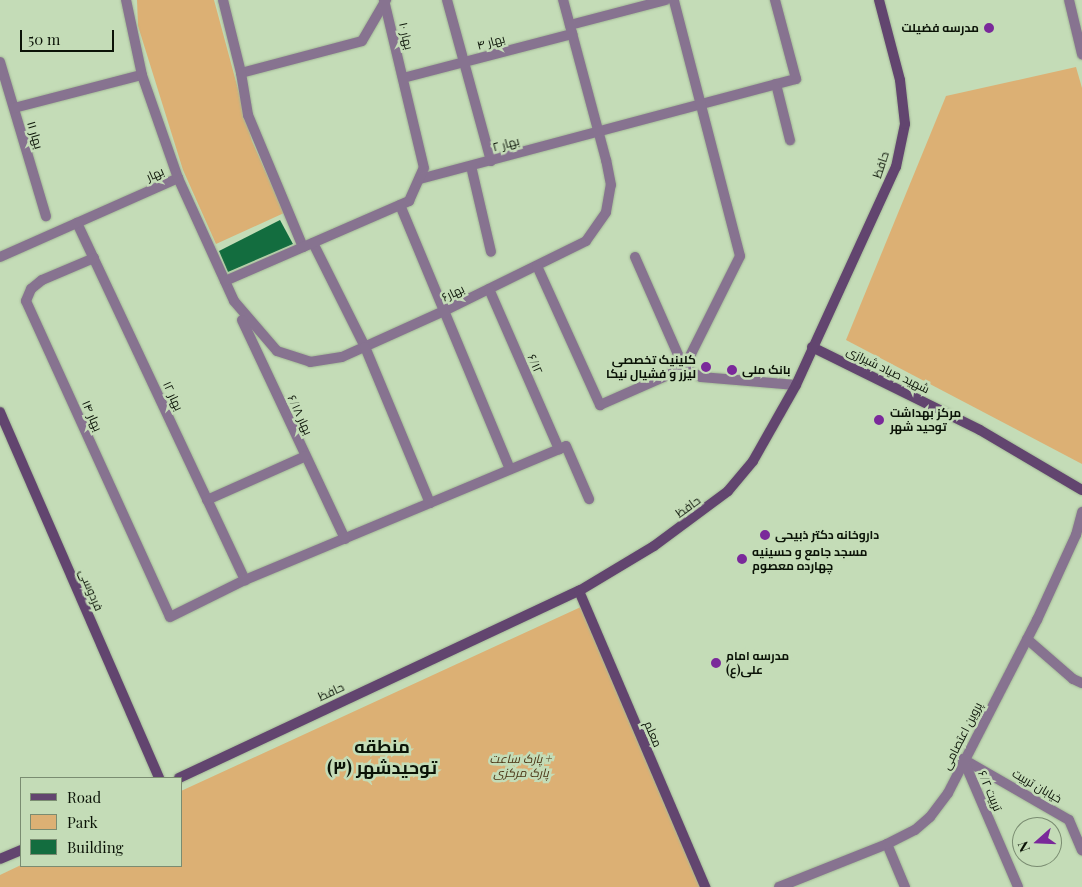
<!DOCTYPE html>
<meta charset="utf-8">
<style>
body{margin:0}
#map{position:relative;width:1082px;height:887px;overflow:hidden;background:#c4dcb7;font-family:"Playfair Display",Cairo,serif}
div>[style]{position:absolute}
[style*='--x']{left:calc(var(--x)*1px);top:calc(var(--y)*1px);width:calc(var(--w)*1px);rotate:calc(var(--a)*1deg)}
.green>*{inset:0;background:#dcb074}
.building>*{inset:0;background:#136d3f}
.roads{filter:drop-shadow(0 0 1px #a3b897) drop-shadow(0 0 1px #a3b897)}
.street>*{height:10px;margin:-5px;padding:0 5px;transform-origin:5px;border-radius:5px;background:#877390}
.secondary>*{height:10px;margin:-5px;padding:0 5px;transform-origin:5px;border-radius:5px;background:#62456f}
.dots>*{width:14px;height:14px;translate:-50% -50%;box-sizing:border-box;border:2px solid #c4dcb7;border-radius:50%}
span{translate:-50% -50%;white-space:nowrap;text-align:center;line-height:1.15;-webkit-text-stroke:5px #c4dcb7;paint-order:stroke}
.poi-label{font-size:12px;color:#0b1307;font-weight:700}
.right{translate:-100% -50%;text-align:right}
.left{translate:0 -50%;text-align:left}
.street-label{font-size:12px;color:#0b1307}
.park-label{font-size:12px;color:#493313;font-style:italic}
.district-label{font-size:18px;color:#0b1307;font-weight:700}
.legend{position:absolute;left:20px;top:777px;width:162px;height:90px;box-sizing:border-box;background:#c4dcb7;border:1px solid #7a8c71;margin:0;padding:6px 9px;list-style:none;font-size:15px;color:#0b1307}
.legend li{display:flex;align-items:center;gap:10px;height:25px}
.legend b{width:25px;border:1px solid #7a8c71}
.north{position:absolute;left:1012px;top:817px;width:50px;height:50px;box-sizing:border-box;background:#c4dcb7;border:1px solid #7a8c71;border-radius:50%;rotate:250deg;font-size:14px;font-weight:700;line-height:20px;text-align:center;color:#0b1307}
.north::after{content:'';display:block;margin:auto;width:18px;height:22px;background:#7a299a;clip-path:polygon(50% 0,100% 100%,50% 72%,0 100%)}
.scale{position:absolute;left:20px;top:30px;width:94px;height:22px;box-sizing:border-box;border:2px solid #0b1307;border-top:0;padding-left:6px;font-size:15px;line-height:18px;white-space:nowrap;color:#0b1307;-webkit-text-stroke:4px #c4dcb7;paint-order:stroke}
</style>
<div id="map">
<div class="green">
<div style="clip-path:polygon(137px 0,214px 0,252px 141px,284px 213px,216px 244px,183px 170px,138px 26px)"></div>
<div style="clip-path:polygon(1076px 67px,1082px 88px,1082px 464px,846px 340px,946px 96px)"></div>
<div style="clip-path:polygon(583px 606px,707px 887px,0 887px,0 875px,21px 865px,181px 866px,181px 791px)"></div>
</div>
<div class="building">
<div style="clip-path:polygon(280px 220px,293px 244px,228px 272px,219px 251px)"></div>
</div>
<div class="roads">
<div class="street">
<div style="--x:223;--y:0;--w:75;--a:76.1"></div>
<div style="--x:241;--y:73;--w:125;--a:-14.8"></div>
<div style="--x:362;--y:41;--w:48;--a:-59.7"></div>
<div style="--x:447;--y:0;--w:167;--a:74.7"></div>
<div style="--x:1069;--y:0;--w:56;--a:76.5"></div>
<div style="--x:570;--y:25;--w:99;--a:-14.6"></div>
<div style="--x:0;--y:62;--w:161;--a:73.4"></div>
<div style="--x:241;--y:73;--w:43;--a:80.5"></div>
<div style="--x:248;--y:115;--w:143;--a:67.4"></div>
<div style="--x:403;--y:78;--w:175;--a:-14.6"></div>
<div style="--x:776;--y:84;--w:58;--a:76"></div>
<div style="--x:14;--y:108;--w:132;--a:-14.5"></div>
<div style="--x:471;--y:166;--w:88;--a:76.9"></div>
<div style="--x:178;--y:178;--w:135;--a:65.5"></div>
<div style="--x:234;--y:301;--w:66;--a:49.3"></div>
<div style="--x:277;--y:351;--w:35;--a:18"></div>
<div style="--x:310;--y:362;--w:32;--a:-9"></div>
<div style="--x:342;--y:357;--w:114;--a:-24.3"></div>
<div style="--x:446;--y:310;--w:156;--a:-26.2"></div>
<div style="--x:586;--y:241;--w:35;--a:-55"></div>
<div style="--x:606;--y:212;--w:27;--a:-80"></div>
<div style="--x:611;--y:185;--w:25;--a:-101"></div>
<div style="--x:606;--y:160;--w:166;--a:-105"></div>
<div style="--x:420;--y:179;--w:389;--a:-14.9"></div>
<div style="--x:796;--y:79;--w:82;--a:-104.9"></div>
<div style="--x:400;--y:205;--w:286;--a:67.4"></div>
<div style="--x:77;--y:223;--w:395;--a:64.8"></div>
<div style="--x:313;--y:243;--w:116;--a:63.4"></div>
<div style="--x:365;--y:347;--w:169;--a:67.4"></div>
<div style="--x:430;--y:503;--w:147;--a:-22.7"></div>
<div style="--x:566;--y:446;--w:58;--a:66.5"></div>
<div style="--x:0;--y:257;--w:195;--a:-23.9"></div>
<div style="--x:178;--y:178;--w:109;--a:-109.3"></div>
<div style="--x:142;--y:75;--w:77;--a:-102"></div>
<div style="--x:635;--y:257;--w:121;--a:66.2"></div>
<div style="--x:684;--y:368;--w:125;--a:-63.4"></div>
<div style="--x:740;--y:256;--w:264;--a:-104.5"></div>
<div style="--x:94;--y:258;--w:56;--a:157.1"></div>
<div style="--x:42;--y:280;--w:14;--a:141"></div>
<div style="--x:31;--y:289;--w:13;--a:113"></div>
<div style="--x:26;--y:301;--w:347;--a:65.5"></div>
<div style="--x:170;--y:617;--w:84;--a:-26.3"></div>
<div style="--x:245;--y:580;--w:200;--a:-22.6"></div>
<div style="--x:537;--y:266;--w:153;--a:65.6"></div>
<div style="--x:600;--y:405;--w:92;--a:-23.8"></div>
<div style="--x:684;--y:368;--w:19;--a:28"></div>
<div style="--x:701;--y:377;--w:95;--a:4.8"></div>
<div style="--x:225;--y:281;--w:201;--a:-23.5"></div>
<div style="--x:409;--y:201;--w:36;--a:-66"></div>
<div style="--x:424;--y:168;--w:173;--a:-103.4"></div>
<div style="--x:489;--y:289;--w:175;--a:66.4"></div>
<div style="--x:242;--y:320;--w:242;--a:64.8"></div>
<div style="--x:207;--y:500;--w:108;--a:-24"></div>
<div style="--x:1027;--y:639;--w:61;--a:41"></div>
<div style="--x:1073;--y:679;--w:10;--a:24"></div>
<div style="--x:963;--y:759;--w:122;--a:29.9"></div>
<div style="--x:1069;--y:820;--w:33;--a:67"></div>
<div style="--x:963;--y:759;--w:139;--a:66.7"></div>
<div style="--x:887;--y:844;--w:47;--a:67.3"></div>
<div style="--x:779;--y:887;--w:116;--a:-21.7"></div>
<div style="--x:887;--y:844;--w:31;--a:-27"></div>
<div style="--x:915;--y:830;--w:20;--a:-41"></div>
<div style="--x:930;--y:817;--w:30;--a:-53"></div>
<div style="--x:948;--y:793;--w:195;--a:-62.8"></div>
<div style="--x:1037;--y:620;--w:94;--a:-65.4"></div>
<div style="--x:1076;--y:535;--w:24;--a:-75"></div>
</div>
<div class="secondary">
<div style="--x:812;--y:347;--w:187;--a:26.3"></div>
<div style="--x:980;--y:430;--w:118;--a:30.5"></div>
<div style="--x:0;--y:412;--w:399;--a:66.5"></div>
<div style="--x:579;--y:591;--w:322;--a:66.9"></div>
<div style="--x:179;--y:778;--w:442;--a:-25.1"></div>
<div style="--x:579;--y:591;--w:87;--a:-31"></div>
<div style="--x:654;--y:546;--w:92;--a:-36.6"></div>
<div style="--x:728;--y:491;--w:39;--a:-50"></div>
<div style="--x:753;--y:461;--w:87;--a:-60.5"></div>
<div style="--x:796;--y:385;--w:240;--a:-65.4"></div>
<div style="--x:896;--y:167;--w:44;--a:-78.2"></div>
<div style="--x:905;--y:124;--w:44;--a:-96.5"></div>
<div style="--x:900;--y:80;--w:83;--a:-104.7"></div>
<div style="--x:0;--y:859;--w:23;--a:-23"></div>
</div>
</div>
<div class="dots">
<div style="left:989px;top:28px;background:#7a299a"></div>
<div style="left:706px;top:367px;background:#7a299a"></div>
<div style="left:732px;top:370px;background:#7a299a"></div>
<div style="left:879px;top:420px;background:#7a299a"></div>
<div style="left:765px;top:535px;background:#7a299a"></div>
<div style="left:742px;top:559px;background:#7a299a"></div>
<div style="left:716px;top:663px;background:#7a299a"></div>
</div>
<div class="poi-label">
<span class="right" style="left:979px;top:28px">مدرسه فضیلت</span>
<span class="right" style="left:696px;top:367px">کلینیک تخصصی<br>لیزر و فشیال نیکا</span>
<span class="left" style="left:742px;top:370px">بانک ملی</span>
<span class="left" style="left:890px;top:420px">مرکز بهداشت<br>توحید شهر</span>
<span class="left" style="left:775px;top:535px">داروخانه دکتر ذبیحی</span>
<span class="left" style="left:752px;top:559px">مسجد جامع و حسینیه<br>چهارده معصوم</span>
<span class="left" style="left:726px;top:663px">مدرسه امام<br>علی(ع)</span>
</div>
<div class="street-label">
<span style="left:406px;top:36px;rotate:77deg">بهار ۱۰</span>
<span style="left:491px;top:42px;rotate:-15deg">بهار ۴</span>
<span style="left:35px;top:135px;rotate:73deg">بهار ۱۱</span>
<span style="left:506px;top:144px;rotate:-15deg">بهار ۲</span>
<span style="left:881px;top:165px;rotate:-72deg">حافظ</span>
<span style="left:155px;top:174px;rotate:-24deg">بهار</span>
<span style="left:453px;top:293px;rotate:-26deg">بهار۶</span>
<span style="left:535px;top:364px;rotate:66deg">۶/۱۲</span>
<span style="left:888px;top:370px;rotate:26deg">شهید صیاد شیرازی</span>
<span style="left:173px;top:396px;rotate:65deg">بهار ۱۲</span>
<span style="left:300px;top:415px;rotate:65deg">بهار ۶/۱۸</span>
<span style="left:92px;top:416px;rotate:66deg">بهار ۱۴</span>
<span style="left:688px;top:507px;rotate:-36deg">حافظ</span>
<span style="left:91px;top:590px;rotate:67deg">فردوسی</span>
<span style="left:331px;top:692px;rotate:-25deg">حافظ</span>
<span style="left:653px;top:734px;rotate:67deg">معلم</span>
<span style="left:962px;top:736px;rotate:-63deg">پروین اعتصامی</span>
<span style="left:1037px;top:786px;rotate:30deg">خیابان تربیت</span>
<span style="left:990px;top:791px;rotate:67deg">تربیت ۶/۲</span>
</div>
<div class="park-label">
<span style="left:521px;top:766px">پارک ساعت +<br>پارک مرکزی</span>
</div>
<div class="district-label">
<span style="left:382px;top:757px">منطقه<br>توحیدشهر (۳)</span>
</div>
<ul class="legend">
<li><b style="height:6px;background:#62456f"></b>Road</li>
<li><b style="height:14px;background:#dcb074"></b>Park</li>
<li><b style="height:14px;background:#136d3f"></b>Building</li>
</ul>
<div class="north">N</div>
<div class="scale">50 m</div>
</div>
